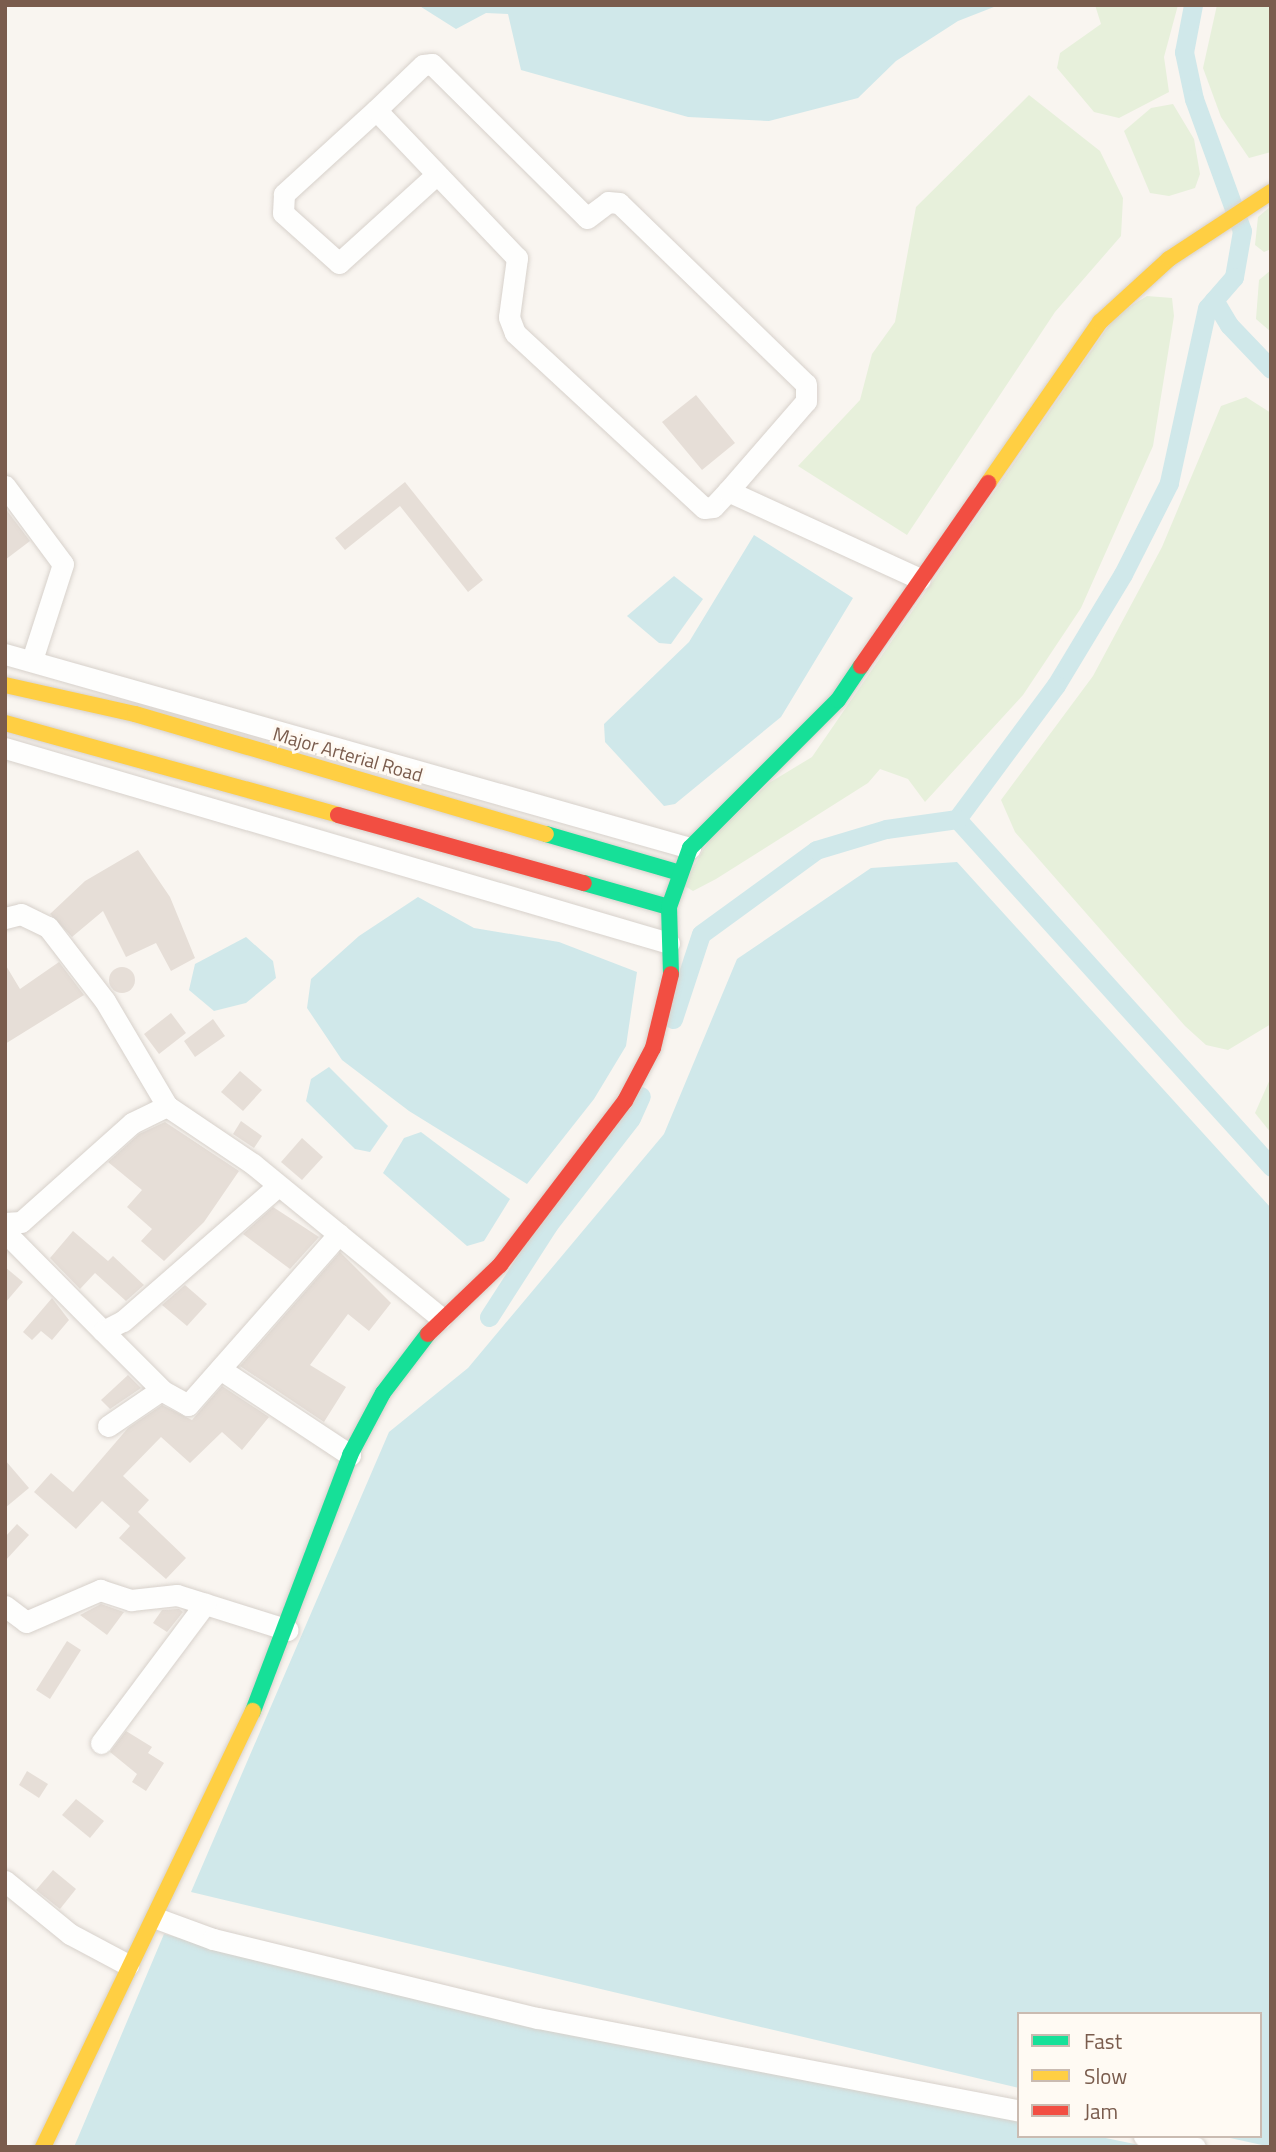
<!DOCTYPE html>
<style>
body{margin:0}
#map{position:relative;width:1276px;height:2152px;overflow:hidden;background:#f9f5f0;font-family:"Titillium Web",sans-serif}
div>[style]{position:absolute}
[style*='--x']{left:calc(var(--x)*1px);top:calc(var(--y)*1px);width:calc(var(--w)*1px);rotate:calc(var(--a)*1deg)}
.green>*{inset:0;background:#e7f0db}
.water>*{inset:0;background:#d0e8ea}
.canal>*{height:19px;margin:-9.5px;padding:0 9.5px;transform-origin:9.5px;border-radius:9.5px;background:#d0e8ea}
.building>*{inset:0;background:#e6ded7}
.round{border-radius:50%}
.roads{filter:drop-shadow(0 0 2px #d7d1cb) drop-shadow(0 0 2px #d7d1cb)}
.street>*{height:21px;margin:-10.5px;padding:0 10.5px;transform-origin:10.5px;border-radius:10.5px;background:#fefefd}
.fast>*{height:16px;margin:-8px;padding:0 8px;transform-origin:8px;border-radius:8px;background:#16e098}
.slow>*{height:16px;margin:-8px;padding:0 8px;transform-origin:8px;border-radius:8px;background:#ffcf43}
.jam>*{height:16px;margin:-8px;padding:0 8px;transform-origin:8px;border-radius:8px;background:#f24e42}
span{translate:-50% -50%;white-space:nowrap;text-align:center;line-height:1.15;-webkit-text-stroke:6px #fffaf3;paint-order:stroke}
.street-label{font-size:19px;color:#7a5c4d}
.frame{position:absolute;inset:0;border:7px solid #7a5c4d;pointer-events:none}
.legend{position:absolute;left:1017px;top:2012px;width:245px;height:126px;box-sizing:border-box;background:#fffaf3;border:2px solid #cabbb1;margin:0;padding:9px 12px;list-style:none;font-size:21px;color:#7a5c4d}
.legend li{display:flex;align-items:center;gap:14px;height:35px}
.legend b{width:35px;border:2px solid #cabbb1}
</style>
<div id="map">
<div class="green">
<div style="clip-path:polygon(1095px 5px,1178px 5px,1164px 57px,1169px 92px,1119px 118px,1094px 112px,1057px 68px,1060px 53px,1101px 24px)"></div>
<div style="clip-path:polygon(1217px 5px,1271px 5px,1271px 152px,1249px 158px,1221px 117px,1203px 68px)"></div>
<div style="clip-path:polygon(1029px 95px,1100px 151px,1123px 198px,1121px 236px,1055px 312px,907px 535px,798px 466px,860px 400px,872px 354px,895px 322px,916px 207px)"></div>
<div style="clip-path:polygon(1173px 104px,1194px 139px,1200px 174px,1195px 188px,1169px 196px,1150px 193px,1124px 131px,1151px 108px)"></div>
<div style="clip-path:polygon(1271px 206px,1271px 249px,1264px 252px,1255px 245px,1258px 217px)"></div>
<div style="clip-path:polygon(1271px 270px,1271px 332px,1256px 319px,1259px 280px)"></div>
<div style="clip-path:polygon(1147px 296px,1172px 298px,1174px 316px,1153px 446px,1081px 608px,1023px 695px,925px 802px,908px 779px,880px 769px,868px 783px,716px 879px,693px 891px,683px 885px,709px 840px,769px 783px,812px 757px,1116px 315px)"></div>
<div style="clip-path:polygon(1246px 397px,1271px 413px,1271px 1024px,1228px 1050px,1206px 1045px,1185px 1026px,1015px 832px,1001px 800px,1093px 676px,1162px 547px,1221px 406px)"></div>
<div style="clip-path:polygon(1271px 1077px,1271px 1133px,1255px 1113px)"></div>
</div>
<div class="water">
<div style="clip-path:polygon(418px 5px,999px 5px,958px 21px,896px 61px,858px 98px,769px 121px,688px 117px,521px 70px,508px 14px,486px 13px,456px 29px)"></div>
<div style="clip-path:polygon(754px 535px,853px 598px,781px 717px,675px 804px,664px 806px,605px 742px,604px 724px,689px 642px)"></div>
<div style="clip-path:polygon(674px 576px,703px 599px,671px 644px,659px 643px,627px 616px)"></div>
<div style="clip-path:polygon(957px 862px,1271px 1208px,1271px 2147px,1221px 2136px,1260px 2136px,1260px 2014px,1019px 2014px,1019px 2088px,191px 1892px,389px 1432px,468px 1368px,664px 1134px,737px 959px,871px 868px)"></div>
<div style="clip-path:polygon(418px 897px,474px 928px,559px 942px,637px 972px,626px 1046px,594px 1099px,527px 1184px,409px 1111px,342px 1060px,307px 1008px,311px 979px,359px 936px)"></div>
<div style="clip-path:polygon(246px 937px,273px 961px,276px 978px,246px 1003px,214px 1011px,189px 990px,195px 964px)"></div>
<div style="clip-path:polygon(329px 1067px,388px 1126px,370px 1152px,355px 1149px,306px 1101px,311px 1079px)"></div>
<div style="clip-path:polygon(421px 1132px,510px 1199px,484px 1241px,467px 1246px,383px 1173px,404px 1138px)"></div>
<div style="clip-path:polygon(164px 1934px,437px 2001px,1019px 2121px,1019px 2136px,1096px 2136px,1149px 2147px,74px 2147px)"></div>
</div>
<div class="canal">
<div style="--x:1193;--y:5;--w:48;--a:100.8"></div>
<div style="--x:1184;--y:52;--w:48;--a:78"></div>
<div style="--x:1194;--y:99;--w:140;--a:70"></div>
<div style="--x:1242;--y:231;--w:47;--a:99.9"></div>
<div style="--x:1234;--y:277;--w:41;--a:131.1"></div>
<div style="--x:1207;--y:308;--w:179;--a:102.3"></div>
<div style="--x:1169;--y:483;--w:102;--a:116.8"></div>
<div style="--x:1123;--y:574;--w:130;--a:121.1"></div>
<div style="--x:1056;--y:685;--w:167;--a:126.5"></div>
<div style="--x:957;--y:819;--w:469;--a:47.9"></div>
<div style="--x:1214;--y:300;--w:29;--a:59"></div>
<div style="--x:1229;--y:325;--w:61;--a:46.3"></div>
<div style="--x:673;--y:1019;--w:89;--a:-71.8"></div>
<div style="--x:701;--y:934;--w:142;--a:-36.1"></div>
<div style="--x:816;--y:850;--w:73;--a:-16.7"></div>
<div style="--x:886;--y:829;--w:72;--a:-8"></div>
<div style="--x:489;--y:1317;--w:109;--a:-57.3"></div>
<div style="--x:548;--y:1225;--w:135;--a:-52.2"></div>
<div style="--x:631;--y:1118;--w:24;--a:-66"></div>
</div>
<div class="building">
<div style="clip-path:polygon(696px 395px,735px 443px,702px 470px,662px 422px)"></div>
<div style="clip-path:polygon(405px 482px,483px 580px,468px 592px,400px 506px,345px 550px,335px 538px)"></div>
<div style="clip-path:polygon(5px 508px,30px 541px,5px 560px)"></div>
<div style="clip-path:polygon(138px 850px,170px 897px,195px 958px,171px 971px,156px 943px,126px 957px,103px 911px,72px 937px,50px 914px,85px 881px)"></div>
<div style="clip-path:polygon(59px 962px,84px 995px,5px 1044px,5px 964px,20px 989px)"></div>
<div class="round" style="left:109px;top:967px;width:26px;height:26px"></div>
<div style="clip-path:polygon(171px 1013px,186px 1033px,159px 1054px,144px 1034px)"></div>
<div style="clip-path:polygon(213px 1019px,225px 1036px,195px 1057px,184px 1041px)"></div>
<div style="clip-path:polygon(240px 1071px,262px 1090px,243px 1111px,221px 1092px)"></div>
<div style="clip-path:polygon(241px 1121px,262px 1136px,254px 1148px,233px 1134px)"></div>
<div style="clip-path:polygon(165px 1122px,239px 1171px,204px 1222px,164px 1261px,141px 1241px,152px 1229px,127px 1207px,142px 1190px,108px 1162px,139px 1134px)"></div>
<div style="clip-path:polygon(302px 1138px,323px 1157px,302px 1180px,281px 1162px)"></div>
<div style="clip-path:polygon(273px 1207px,319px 1237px,290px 1269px,243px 1234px)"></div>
<div style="clip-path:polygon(73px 1231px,108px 1261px,113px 1256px,144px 1285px,126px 1301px,95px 1273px,80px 1289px,50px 1258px)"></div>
<div style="clip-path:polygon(340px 1252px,391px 1303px,369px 1331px,348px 1314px,310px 1365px,346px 1387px,324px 1422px,240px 1366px)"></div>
<div style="clip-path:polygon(5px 1267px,23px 1282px,5px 1303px)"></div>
<div style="clip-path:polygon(185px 1285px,207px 1304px,187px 1326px,162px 1305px)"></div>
<div style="clip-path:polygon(52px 1298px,69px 1320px,52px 1340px,41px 1331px,32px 1340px,23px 1332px)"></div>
<div style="clip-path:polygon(128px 1375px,141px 1388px,110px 1409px,101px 1400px)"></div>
<div style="clip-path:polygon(222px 1386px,269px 1417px,242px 1450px,222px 1432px,190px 1463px,161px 1437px,123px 1476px,149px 1500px,138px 1512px,186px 1558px,166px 1579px,119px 1538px,130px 1526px,102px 1501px,76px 1529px,34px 1492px,51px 1473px,73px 1492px,128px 1428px,162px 1405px,192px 1420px)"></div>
<div style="clip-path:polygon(5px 1460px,29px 1488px,5px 1508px)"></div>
<div style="clip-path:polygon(17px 1524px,29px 1535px,5px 1561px,5px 1537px)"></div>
<div style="clip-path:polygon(101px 1604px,124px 1612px,107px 1635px,80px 1615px)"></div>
<div style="clip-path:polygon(179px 1609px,183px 1612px,167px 1632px,153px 1623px,162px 1610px)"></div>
<div style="clip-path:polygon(67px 1641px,81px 1650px,50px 1699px,36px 1690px)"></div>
<div style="clip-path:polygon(126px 1731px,152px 1747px,148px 1753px,164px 1763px,146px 1791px,132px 1782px,137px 1774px,110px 1752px)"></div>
<div style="clip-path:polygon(27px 1771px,48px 1784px,39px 1798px,19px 1785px)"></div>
<div style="clip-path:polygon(76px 1799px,104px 1821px,90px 1838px,62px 1815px)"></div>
<div style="clip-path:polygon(53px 1870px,76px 1889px,60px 1909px,36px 1890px)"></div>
</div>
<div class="roads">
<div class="street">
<div style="--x:376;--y:110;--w:125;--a:137.6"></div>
<div style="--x:284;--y:194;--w:19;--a:93"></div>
<div style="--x:283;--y:213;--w:75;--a:41.8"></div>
<div style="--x:339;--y:263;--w:132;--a:-42.2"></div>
<div style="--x:5;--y:486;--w:97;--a:53.4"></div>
<div style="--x:63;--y:564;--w:101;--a:107.9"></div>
<div style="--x:728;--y:491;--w:22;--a:133"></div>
<div style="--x:713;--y:507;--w:9;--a:174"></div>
<div style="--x:704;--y:508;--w:258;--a:-137.2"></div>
<div style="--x:515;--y:333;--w:17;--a:-111"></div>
<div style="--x:509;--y:317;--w:60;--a:-82.3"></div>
<div style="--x:517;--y:258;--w:204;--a:-133.6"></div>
<div style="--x:376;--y:110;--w:65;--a:-43.8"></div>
<div style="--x:423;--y:65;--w:9;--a:-6"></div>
<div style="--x:432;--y:64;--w:218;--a:44.8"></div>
<div style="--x:587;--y:218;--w:26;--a:-37"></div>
<div style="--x:608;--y:202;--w:11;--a:5"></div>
<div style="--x:619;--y:203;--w:260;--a:44.1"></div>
<div style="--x:806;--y:384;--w:17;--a:90"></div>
<div style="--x:806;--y:401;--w:119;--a:130.9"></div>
<div style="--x:728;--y:491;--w:211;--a:24.6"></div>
<div style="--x:5;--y:654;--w:712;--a:15.81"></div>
<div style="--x:5;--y:748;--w:692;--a:16.37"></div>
<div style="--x:5;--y:918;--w:16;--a:-14"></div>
<div style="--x:21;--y:914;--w:30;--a:26"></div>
<div style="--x:48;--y:927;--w:93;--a:52.4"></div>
<div style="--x:105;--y:1001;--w:122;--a:59.4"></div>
<div style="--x:5;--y:1223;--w:16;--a:-4"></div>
<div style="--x:21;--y:1222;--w:149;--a:-41.7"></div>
<div style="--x:132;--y:1123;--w:39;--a:-26"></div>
<div style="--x:167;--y:1106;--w:104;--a:34"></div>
<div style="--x:253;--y:1164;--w:243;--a:39.3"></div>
<div style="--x:5;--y:1232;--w:139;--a:45.3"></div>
<div style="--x:103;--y:1331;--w:22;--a:-27"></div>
<div style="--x:123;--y:1321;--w:206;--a:-41.1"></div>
<div style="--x:103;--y:1331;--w:83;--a:45"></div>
<div style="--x:220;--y:1369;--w:156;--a:33.5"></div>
<div style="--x:108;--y:1426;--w:64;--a:-34.2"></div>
<div style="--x:161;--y:1390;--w:31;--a:29"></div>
<div style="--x:188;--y:1405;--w:228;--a:-48.6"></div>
<div style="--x:5;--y:1606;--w:26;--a:37"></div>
<div style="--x:26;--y:1622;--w:81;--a:-23.4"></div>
<div style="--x:100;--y:1590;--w:33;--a:18"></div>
<div style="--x:131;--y:1600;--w:46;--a:-6.2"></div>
<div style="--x:177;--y:1595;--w:116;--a:17.5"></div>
<div style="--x:101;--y:1743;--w:174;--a:-53.2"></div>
<div style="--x:5;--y:1881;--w:84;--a:39.2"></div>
<div style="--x:70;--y:1934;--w:66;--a:28.1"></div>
<div style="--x:156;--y:1918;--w:61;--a:20.2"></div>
<div style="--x:213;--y:1939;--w:334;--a:13.7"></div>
<div style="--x:538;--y:2018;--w:490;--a:10.9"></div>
<div style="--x:1144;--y:2136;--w:52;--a:12.2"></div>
</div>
<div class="fast">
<div style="--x:546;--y:834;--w:136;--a:16.2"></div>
<div style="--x:584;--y:883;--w:88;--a:15.8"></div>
<div style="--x:671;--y:974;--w:67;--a:-91.7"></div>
<div style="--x:669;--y:907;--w:63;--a:-70.4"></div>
<div style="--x:690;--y:848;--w:209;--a:-45"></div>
<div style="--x:838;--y:700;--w:41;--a:-55.9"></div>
<div style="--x:253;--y:1711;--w:274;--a:-69.2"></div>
<div style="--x:350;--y:1455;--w:70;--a:-62"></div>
<div style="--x:383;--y:1393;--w:74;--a:-52.7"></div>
</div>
<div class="slow">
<div style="--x:988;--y:483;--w:196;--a:-55.2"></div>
<div style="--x:1100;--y:322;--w:93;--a:-42.4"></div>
<div style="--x:1169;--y:259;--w:122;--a:-33.3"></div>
<div style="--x:5;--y:685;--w:133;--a:12.6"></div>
<div style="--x:135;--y:714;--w:428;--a:16.3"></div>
<div style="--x:5;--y:723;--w:345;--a:15.4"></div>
<div style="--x:43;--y:2147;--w:484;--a:-64.3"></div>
</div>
<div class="jam">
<div style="--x:861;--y:666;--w:223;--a:-55.2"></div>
<div style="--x:338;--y:815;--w:255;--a:15.5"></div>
<div style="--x:428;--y:1334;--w:100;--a:-43.8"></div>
<div style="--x:500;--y:1265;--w:206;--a:-52.7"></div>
<div style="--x:625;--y:1101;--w:60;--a:-62.2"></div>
<div style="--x:653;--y:1048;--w:76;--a:-76.3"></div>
</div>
</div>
<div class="street-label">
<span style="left:348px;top:754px;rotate:16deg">Major Arterial Road</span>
</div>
<div class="frame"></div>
<ul class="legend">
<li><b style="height:9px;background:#16e098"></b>Fast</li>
<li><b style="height:9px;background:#ffcf43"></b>Slow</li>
<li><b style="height:9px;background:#f24e42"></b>Jam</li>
</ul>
</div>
